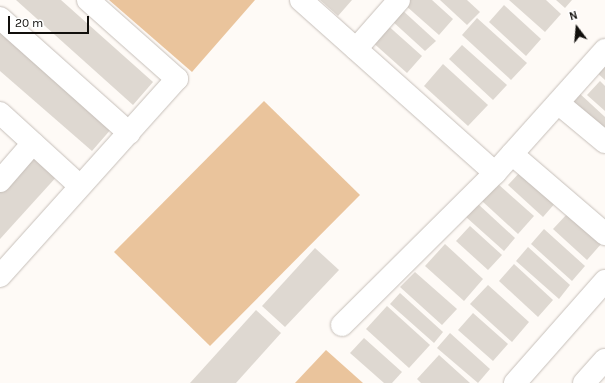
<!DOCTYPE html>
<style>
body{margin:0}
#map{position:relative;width:605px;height:383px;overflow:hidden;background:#fefaf6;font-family:Karla,sans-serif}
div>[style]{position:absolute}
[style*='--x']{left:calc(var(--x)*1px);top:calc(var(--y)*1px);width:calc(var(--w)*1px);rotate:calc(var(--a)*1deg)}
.green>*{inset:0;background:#eac49c}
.building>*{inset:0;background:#ded8d1}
.roads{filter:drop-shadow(0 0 1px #c6bfb9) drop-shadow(0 0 1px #c6bfb9)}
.minor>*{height:22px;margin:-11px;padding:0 11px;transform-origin:11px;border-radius:11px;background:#fff}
span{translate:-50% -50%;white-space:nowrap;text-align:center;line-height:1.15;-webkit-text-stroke:3px #fff;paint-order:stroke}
.north{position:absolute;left:557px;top:8px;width:40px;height:40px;-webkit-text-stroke:3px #fff;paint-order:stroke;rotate:344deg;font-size:11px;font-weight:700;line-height:16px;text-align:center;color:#110f0c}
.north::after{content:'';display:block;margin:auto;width:14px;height:18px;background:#110f0c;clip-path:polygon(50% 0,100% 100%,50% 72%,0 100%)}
.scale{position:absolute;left:8px;top:16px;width:81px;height:18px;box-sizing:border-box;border:2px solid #110f0c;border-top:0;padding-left:5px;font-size:12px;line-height:14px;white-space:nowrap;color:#110f0c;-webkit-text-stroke:3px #fff;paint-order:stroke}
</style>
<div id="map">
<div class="green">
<div style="clip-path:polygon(109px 0,255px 0,192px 72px)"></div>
<div style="clip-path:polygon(264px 101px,360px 195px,210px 346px,114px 252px)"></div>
<div style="clip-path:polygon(326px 350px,363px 383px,295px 383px)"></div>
</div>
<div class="building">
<div style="clip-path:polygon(16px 0,61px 0,153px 82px,133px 105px)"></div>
<div style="clip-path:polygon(320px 0,352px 0,338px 16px)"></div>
<div style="clip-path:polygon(410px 0,432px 0,453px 19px,439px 35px,405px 5px)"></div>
<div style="clip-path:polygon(440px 0,467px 0,480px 12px,467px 25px)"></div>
<div style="clip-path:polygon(509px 0,546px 0,561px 14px,545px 32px)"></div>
<div style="clip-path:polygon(556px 0,572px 0,565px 8px)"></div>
<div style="clip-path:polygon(504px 5px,541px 39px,526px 56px,489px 22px)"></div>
<div style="clip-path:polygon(401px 9px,436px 41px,425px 51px,391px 20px)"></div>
<div style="clip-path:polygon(477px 18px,527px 63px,511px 80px,462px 35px)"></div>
<div style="clip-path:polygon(385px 23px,422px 56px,407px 73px,370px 40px)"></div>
<div style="clip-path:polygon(0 31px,112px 128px,92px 151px,0 71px)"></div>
<div style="clip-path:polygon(462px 45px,507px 85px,493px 100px,449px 59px)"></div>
<div style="clip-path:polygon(605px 59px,605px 80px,595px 71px)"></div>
<div style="clip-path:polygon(443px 64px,488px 105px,468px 126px,424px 86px)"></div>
<div style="clip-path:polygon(600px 81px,605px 86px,605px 111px,587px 95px)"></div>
<div style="clip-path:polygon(578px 92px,605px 117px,605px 137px,568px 103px)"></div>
<div style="clip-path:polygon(34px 151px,59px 174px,0 239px,0 188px)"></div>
<div style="clip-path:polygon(522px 170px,557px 201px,543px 217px,508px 185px)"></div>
<div style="clip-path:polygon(498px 184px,534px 216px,518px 234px,482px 201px)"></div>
<div style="clip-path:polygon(478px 204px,515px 238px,504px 251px,466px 217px)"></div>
<div style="clip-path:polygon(568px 213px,602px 243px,587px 260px,553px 229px)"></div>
<div style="clip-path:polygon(470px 226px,502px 255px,488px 270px,456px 241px)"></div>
<div style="clip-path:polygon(544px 229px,585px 266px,572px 281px,531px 244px)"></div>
<div style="clip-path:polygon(445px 244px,483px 279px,464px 301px,425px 266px)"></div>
<div style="clip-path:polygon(528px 247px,570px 285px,559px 299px,516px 261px)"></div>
<div style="clip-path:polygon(315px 248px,339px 270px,285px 327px,262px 306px)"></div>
<div style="clip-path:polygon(514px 264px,553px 300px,538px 317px,499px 281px)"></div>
<div style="clip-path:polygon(415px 272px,457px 309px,442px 325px,400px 287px)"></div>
<div style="clip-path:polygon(488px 285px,529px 322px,512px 342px,470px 304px)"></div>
<div style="clip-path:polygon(400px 293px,443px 332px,434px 343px,390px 304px)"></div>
<div style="clip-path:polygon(387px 306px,430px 345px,409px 368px,366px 329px)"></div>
<div style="clip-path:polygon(256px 310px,281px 333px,236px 383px,190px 383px)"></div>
<div style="clip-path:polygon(473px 313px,508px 344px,493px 361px,458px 330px)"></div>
<div style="clip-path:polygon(450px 333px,490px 369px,478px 383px,437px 348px)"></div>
<div style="clip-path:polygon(364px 338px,402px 372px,392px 383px,384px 383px,350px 353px)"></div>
<div style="clip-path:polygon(439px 355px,470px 383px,421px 383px,417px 379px)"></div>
</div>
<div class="roads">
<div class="minor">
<div style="--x:301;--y:0;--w:260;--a:41.7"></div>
<div style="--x:0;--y:18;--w:173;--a:41.7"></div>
<div style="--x:356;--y:49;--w:65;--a:-48.7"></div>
<div style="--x:558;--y:103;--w:61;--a:39.7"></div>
<div style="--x:0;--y:113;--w:108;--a:42.4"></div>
<div style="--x:512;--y:154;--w:123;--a:40.7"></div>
<div style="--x:0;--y:181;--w:50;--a:-49"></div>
<div style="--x:0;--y:276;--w:265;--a:-48.1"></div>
<div style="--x:177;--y:79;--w:119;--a:-138.4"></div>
<div style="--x:342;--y:325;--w:216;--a:-44.8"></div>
<div style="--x:495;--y:173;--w:165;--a:-48.2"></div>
<div style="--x:515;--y:383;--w:136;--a:-48.6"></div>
<div style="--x:584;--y:383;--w:31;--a:-48"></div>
</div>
</div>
<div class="north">N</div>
<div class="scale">20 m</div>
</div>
